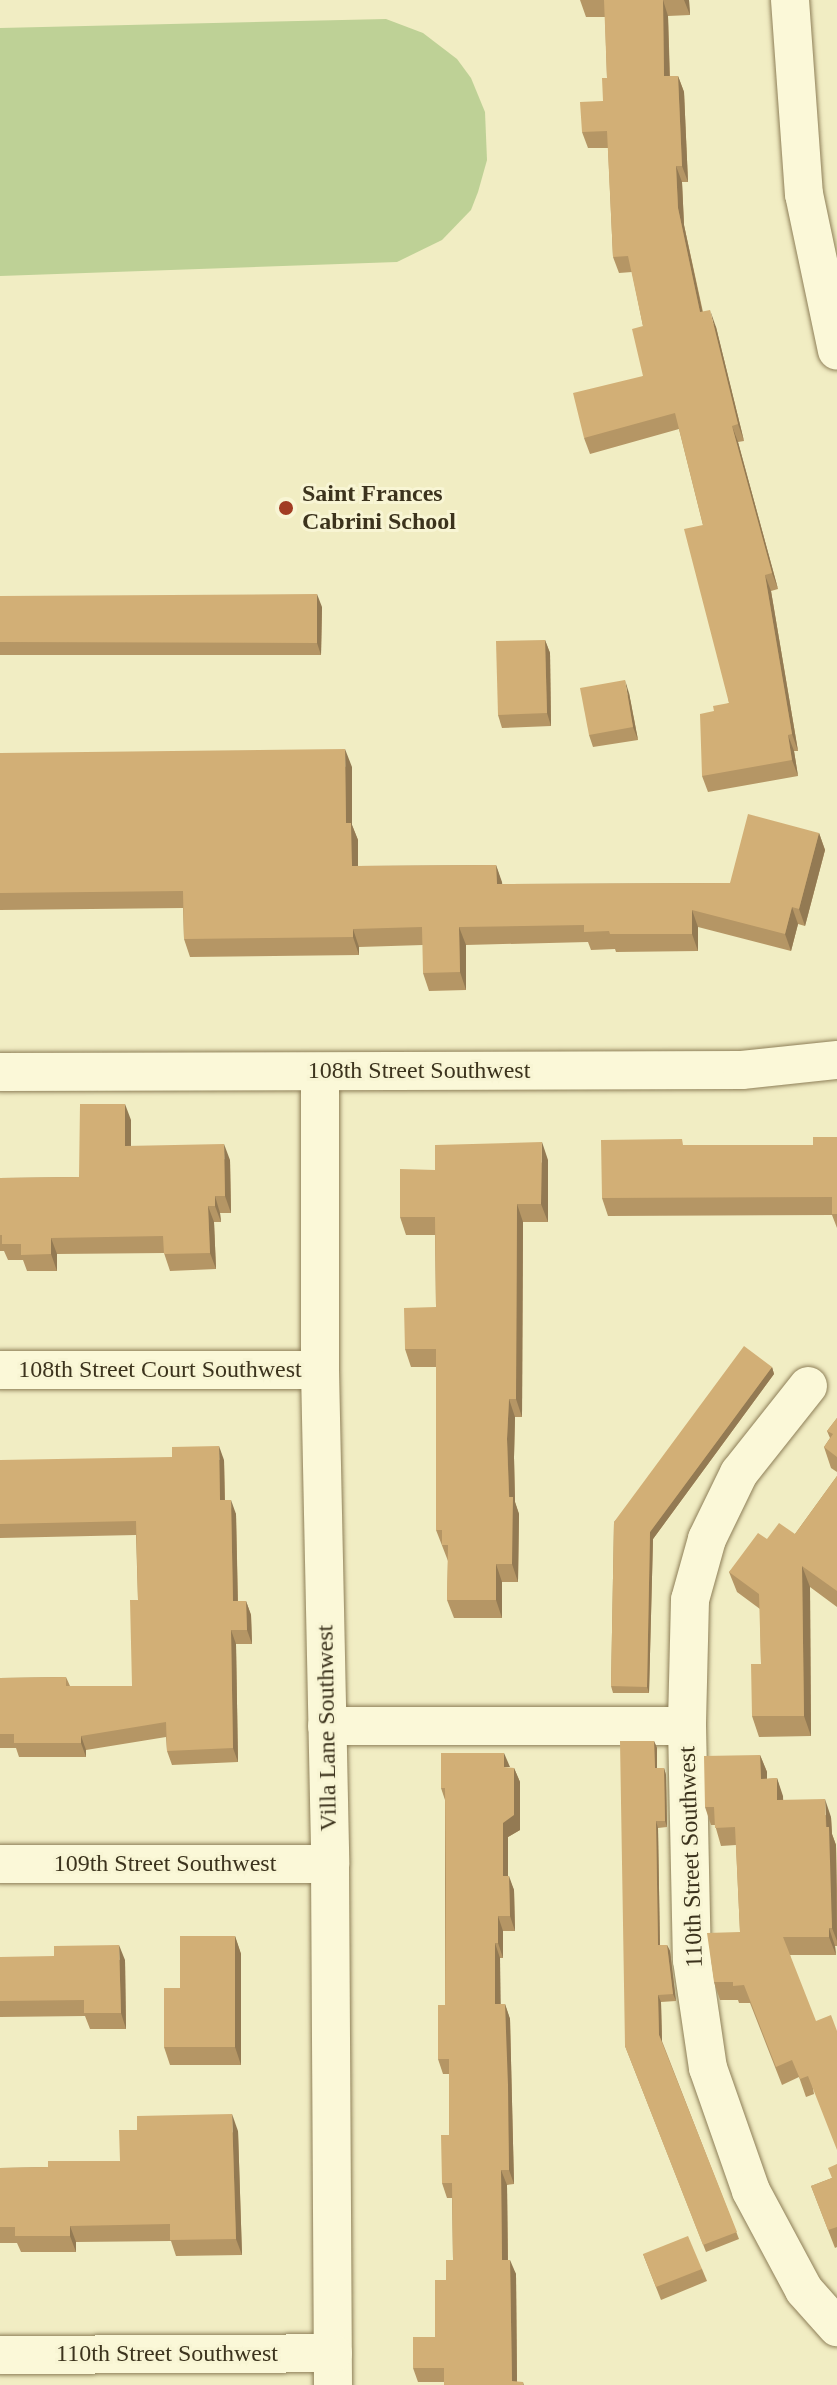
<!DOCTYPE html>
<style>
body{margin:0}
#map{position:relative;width:837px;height:2385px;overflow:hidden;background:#f1edc3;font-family:Georgia,serif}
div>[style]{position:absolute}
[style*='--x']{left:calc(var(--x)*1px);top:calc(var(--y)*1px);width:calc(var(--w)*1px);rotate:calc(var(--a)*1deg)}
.green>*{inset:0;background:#bed196}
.roads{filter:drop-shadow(0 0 2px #8e7f58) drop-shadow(0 0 2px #8e7f58)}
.minor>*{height:38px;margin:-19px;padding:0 19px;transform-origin:19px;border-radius:19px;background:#fbf8d8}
.wall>*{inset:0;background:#b59665}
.shaded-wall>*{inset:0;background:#937a53}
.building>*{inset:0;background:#d2af76}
.dots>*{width:22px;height:22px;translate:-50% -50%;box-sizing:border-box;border:4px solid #f8f5d4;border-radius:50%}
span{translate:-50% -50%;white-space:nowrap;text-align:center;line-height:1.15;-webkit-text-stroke:6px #f8f5d4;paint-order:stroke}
.poi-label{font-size:24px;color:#3c331d;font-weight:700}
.left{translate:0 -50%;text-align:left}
.street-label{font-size:24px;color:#3c331d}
</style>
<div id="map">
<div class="green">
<div style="clip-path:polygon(386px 19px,423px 33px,457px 59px,471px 78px,485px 112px,487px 160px,478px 192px,471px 210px,442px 240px,397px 262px,0 276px,0 28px)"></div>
</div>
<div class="roads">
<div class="minor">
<div style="--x:790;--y:0;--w:195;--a:85.9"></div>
<div style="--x:804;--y:194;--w:160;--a:78.1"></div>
<div style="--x:0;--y:1072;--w:742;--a:-0.15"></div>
<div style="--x:742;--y:1070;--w:96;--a:-6"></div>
<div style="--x:320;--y:1072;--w:298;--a:90"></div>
<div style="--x:320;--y:1370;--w:494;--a:88.8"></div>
<div style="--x:330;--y:1864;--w:521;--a:89.67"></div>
<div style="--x:0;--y:1370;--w:320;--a:0"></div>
<div style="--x:808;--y:1386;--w:111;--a:128.4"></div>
<div style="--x:739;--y:1473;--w:73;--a:115.9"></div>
<div style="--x:707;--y:1539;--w:63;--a:105.6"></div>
<div style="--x:690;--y:1600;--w:126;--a:91.4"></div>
<div style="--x:687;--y:1726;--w:234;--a:88.8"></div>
<div style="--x:692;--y:1960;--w:109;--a:81.6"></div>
<div style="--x:708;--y:2068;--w:130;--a:70.7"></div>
<div style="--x:751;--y:2191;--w:112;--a:61.8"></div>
<div style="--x:804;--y:2290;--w:50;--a:48.3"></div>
<div style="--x:327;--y:1726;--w:360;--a:0"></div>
<div style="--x:0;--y:1864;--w:330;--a:0"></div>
<div style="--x:0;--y:2355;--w:333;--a:-0.3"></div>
</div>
</div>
<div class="wall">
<div style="clip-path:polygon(580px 0,689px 0,690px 15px,668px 16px,670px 76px,678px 76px,684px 92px,688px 182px,682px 182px,684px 225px,703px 312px,716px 327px,744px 441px,738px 442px,778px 589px,771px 591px,798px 751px,794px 751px,798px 776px,708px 792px,702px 776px,714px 711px,729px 703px,703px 525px,679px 429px,590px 454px,584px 438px,643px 376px,643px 326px,632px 272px,619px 273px,613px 257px,608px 148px,588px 148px,582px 132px,603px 101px,607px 78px,605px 17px,586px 17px)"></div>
<div style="clip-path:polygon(0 596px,322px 607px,321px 655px,0 655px)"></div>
<div style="clip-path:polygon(545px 640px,550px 653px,551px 726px,502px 728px,498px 715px)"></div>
<div style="clip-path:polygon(629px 693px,638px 740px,593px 747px,589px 735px)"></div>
<div style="clip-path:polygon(0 753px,352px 767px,352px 825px,358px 840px,358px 866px,496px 865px,502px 884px,730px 883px,819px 833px,825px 850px,805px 926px,798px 924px,791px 951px,698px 927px,698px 951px,616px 952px,615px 949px,591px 950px,588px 942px,466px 945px,466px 990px,429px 991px,423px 973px,423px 945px,359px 947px,359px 955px,190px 957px,184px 939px,183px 908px,0 910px)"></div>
<div style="clip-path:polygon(131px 1120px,131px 1146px,230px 1160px,231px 1213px,220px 1213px,221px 1222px,214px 1222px,216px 1269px,170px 1271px,164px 1253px,57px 1254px,57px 1271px,27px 1271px,23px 1260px,8px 1260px,4px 1251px,0 1251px,0 1178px,79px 1177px)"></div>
<div style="clip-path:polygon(837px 1137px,837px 1228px,832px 1215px,608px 1216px,602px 1198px,685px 1145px,813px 1145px)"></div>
<div style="clip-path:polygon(548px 1160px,548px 1222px,523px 1222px,522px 1417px,515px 1417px,514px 1457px,515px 1502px,519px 1514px,518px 1582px,502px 1582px,502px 1618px,454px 1618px,447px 1600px,448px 1561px,436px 1530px,436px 1367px,411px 1367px,405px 1349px,436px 1307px,435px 1235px,406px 1235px,400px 1217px)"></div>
<div style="clip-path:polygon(772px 1367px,774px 1374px,653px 1539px,649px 1693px,613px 1693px,611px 1686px,614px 1522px)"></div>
<div style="clip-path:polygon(837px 1418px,837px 1472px,831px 1468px,824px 1447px,830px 1438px,827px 1431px)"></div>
<div style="clip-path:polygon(0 1460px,224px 1460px,225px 1500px,236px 1514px,238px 1601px,246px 1601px,251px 1615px,252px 1644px,236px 1644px,238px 1762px,172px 1765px,167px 1751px,166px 1737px,86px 1750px,86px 1757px,19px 1757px,16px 1748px,0 1748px,0 1678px,66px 1677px,70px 1686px,132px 1686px,138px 1600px,136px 1535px,0 1538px)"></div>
<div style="clip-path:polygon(837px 1476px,837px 1607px,810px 1587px,811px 1736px,759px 1737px,752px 1716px,761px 1664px,760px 1609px,737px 1592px,729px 1572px,767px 1539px,795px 1534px)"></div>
<div style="clip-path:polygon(654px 1741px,657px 1748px,657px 1768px,664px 1768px,666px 1775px,667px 1827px,658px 1828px,660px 1945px,667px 1945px,670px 1951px,676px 2001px,661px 2002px,662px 2041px,739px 2239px,706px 2252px,625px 2046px)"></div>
<div style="clip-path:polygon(760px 1755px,767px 1772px,767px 1779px,777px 1778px,783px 1800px,831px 1817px,832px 1834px,836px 1845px,837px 1889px,837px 1946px,835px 1946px,836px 1955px,790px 1955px,814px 2094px,806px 2097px,799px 2077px,782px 2085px,750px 2003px,739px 2003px,738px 2000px,720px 2000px,714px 1982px,740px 1932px,736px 1845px,721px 1846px,715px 1825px,711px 1825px,705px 1807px)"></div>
<div style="clip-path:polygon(510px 1768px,514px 1768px,520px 1782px,520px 1830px,508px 1837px,508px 1876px,514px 1890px,515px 1931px,503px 1931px,503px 1958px,500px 1958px,500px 2004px,505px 2004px,510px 2019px,514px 2184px,507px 2185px,508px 2260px,516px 2274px,517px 2382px,523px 2382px,524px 2385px,444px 2385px,444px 2382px,418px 2382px,413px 2368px,435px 2337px,446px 2280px,453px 2260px,452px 2198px,447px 2198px,442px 2183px,449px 2135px,449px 2074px,443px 2074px,438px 2059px,445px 2005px,445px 1800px,441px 1788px)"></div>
<div style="clip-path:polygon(235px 1936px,241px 1954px,241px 2065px,170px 2065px,164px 2047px,180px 1988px)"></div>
<div style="clip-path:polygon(0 1957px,125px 1960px,126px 2029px,90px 2029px,85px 2016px,0 2017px)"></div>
<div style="clip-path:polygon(238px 2131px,242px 2255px,176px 2256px,171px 2241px,76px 2242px,76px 2252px,21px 2252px,17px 2243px,0 2243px,0 2168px,48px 2167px,120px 2161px)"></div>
<div style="clip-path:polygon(837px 2164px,837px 2247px,835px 2248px,811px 2186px,832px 2178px)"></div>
<div style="clip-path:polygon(643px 2254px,702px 2269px,707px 2281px,661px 2300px)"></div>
</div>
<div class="shaded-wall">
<div style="clip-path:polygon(663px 0,668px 16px,670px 93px,664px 76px)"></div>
<div style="clip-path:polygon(684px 0,689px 0,690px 15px)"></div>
<div style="clip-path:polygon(678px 76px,684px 92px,688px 182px,682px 166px)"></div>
<div style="clip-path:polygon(676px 166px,682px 182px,684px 225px,706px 329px,700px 312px,678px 208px)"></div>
<div style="clip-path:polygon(710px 310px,716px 327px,744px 441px,738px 424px)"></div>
<div style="clip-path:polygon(732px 426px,738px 442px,778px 589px,772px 573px)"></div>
<div style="clip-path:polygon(765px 575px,771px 591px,798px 751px,792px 734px)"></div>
<div style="clip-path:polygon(317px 594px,322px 607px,321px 655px,317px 643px)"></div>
<div style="clip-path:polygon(545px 640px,550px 653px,551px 726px,547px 713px)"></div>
<div style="clip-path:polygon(625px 680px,629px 693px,638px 740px,633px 727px)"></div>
<div style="clip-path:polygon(788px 735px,794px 751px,798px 776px,792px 760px)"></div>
<div style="clip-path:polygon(345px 749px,352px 767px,352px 825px,358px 840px,358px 884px,352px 866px,346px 823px)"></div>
<div style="clip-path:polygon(819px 833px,825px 850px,805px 926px,799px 909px)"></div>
<div style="clip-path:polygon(496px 865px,502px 882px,504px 902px,497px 884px)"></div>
<div style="clip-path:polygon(792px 907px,798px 924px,791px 951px,785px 934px)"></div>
<div style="clip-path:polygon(692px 910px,698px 927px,698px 951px,692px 934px)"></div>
<div style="clip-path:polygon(459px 927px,466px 945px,466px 990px,460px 972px)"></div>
<div style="clip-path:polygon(353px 929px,359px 947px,359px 955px,353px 937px)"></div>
<div style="clip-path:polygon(125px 1104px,131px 1120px,131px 1162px,125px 1146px)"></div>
<div style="clip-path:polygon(542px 1142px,548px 1160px,548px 1222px,541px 1204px)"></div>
<div style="clip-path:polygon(224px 1144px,230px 1160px,231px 1213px,225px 1196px)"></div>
<div style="clip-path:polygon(215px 1196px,220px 1213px,221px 1222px,215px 1206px)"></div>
<div style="clip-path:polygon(517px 1204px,523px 1222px,522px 1417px,516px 1399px)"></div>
<div style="clip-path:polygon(208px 1206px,214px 1222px,216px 1269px,210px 1253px)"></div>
<div style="clip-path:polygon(51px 1238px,57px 1254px,57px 1271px,51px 1254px)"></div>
<div style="clip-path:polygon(772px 1367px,774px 1374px,653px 1539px,649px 1693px,647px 1687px,650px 1532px)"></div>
<div style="clip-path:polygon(509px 1399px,515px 1417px,514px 1457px,515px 1502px,519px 1514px,518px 1582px,512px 1564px,507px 1439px)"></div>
<div style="clip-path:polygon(219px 1446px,224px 1460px,225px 1514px,220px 1500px)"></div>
<div style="clip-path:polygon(231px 1500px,236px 1514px,238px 1615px,233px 1601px)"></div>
<div style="clip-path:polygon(496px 1564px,502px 1582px,502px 1618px,496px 1600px)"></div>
<div style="clip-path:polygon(802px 1566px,810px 1587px,811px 1736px,804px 1716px)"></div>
<div style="clip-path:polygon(246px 1601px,251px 1615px,252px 1644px,247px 1630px)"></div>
<div style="clip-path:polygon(231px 1630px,236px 1644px,238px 1762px,233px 1748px)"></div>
<div style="clip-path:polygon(81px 1736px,86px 1750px,86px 1757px,81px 1743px)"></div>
<div style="clip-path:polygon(654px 1741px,657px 1748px,657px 1775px,655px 1768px)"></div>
<div style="clip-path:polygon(504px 1753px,510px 1767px,504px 1767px)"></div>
<div style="clip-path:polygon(760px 1755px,767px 1772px,767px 1797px,761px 1779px)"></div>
<div style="clip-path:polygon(514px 1768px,520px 1782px,520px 1830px,508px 1837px,508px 1890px,503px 1876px,503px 1823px)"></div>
<div style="clip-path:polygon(664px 1768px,666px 1775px,667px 1827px,665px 1821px)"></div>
<div style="clip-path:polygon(777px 1778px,783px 1796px,784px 1818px,777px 1800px)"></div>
<div style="clip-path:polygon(825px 1799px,831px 1817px,832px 1834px,836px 1845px,837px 1941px,832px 1928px)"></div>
<div style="clip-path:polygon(656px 1821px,658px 1828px,660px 1952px,658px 1945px)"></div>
<div style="clip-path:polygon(509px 1876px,514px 1890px,515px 1931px,510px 1916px)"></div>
<div style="clip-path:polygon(498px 1916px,503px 1931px,503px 1958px,498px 1943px)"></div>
<div style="clip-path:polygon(829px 1928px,835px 1946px,836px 1955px,829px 1937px)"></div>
<div style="clip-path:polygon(235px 1936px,241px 1954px,241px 2065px,235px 2047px)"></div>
<div style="clip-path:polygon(495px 1943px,500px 1958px,501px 2019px,495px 2004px)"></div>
<div style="clip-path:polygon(119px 1945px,125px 1960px,126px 2029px,121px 2013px)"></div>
<div style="clip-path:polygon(667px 1945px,670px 1951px,676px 2001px,673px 1994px)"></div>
<div style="clip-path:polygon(658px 1995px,661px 2002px,662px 2042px,659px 2035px)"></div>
<div style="clip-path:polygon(505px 2004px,510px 2019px,514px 2184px,509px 2170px)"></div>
<div style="clip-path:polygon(232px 2114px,238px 2131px,242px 2255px,236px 2239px)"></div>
<div style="clip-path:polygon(501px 2170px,507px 2185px,508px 2274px,502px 2260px)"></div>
<div style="clip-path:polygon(70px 2226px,76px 2242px,76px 2252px,70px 2236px)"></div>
<div style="clip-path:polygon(510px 2260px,516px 2274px,517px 2385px,512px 2381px)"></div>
</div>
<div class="building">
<div style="clip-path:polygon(580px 0,663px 0,664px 76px,678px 76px,682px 166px,676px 166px,678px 208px,700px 312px,710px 310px,738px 424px,732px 426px,772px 573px,765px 575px,792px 734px,788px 735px,792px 760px,702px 776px,700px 714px,714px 711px,713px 706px,729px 703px,684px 529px,703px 525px,675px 413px,584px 438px,573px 393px,643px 376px,632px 329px,643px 326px,628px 256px,613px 257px,607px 131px,582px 132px,580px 102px,603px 101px,602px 78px,607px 78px,604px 0)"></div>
<div style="clip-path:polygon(317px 594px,317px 643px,0 642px,0 596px)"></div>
<div style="clip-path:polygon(545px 640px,547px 713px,498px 715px,496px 641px)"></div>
<div style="clip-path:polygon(625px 680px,633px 727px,589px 735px,580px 688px)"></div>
<div style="clip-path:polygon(345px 749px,346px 823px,351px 823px,352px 866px,496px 865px,497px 884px,730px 883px,748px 814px,819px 833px,799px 909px,792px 907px,785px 934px,692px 910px,692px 934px,610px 934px,609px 931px,584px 932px,584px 925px,459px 927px,460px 972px,423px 973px,422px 927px,353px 929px,353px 937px,184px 939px,183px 891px,0 893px,0 753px)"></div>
<div style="clip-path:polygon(80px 1104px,125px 1104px,125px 1146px,224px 1144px,225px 1196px,215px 1196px,215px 1206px,208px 1206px,210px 1253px,164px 1254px,163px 1236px,51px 1238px,51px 1254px,21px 1255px,21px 1244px,2px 1244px,2px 1235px,0 1235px,0 1178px,79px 1177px)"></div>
<div style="clip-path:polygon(813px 1137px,837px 1137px,837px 1214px,832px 1214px,832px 1197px,602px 1198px,601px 1140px,682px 1139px,683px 1145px,813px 1145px)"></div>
<div style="clip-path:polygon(542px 1142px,541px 1204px,517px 1204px,516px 1399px,509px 1399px,507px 1439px,509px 1497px,513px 1497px,512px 1564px,496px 1564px,496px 1600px,447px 1600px,448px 1545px,442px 1545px,442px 1530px,436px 1530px,436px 1349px,405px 1349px,404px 1308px,436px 1307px,435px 1217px,400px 1217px,400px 1169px,435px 1170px,435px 1145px)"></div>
<div style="clip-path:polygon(744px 1346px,772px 1367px,650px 1532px,647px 1687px,611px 1686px,614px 1522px)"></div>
<div style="clip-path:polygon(837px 1418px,837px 1457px,824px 1447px,833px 1434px,827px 1431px)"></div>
<div style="clip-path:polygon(219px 1446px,220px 1500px,231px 1500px,233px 1601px,246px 1601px,247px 1630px,231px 1630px,233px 1748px,167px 1751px,166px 1722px,81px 1736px,81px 1743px,14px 1743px,14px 1734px,0 1734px,0 1678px,66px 1677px,66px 1686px,132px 1686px,130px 1600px,138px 1600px,136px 1521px,0 1524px,0 1460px,172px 1457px,172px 1447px)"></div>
<div style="clip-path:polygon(837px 1476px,837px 1591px,802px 1566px,804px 1716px,752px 1716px,751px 1664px,761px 1664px,759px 1594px,729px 1572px,758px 1533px,767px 1539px,779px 1523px,795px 1534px)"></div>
<div style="clip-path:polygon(620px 1741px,654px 1741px,655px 1768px,664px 1768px,665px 1821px,656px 1821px,658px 1945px,667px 1945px,673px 1994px,658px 1995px,659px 2035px,737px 2232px,703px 2245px,625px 2046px)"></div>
<div style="clip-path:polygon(441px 1753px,504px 1753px,504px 1767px,514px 1768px,514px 1815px,503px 1823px,503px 1876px,509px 1876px,510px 1916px,498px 1916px,498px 1943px,495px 1943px,495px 2004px,505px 2004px,508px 2085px,509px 2170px,501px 2170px,502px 2260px,510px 2260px,512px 2381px,523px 2382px,523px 2385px,444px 2385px,444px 2368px,413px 2368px,413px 2337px,435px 2337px,435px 2280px,446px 2280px,446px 2260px,453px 2260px,452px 2183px,442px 2183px,441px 2135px,449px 2135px,449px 2059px,438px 2059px,438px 2005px,445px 2005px,446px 1881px,445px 1788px,441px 1788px)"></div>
<div style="clip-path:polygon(760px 1755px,761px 1779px,777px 1778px,777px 1800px,825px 1799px,826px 1827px,829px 1827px,832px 1928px,829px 1928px,829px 1937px,783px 1937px,816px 2021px,831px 2015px,837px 2031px,837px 2150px,808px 2076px,800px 2079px,792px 2060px,776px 2067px,744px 1985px,733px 1986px,733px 1982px,714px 1982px,707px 1933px,740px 1932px,735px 1827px,715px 1828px,714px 1807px,705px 1807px,704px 1756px)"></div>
<div style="clip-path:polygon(180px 1936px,235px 1936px,235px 2047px,164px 2047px,164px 1988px,180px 1988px)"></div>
<div style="clip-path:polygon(119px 1945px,121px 2013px,84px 2013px,84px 2000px,0 2001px,0 1957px,54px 1956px,54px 1946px)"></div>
<div style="clip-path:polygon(232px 2114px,236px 2239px,170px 2240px,170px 2224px,70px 2226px,70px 2236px,15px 2236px,15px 2227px,0 2227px,0 2168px,48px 2167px,48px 2161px,120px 2161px,119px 2130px,137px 2130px,137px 2116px)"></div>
<div style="clip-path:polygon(837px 2164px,837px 2227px,828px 2230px,811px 2186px,832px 2178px,828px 2168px)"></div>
<div style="clip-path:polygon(688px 2236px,702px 2269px,656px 2287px,643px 2254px)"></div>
</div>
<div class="dots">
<div style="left:286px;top:508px;background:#a13c23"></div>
</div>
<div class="poi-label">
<span class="left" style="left:302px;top:508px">Saint Frances<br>Cabrini School</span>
</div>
<div class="street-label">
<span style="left:419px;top:1071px">108th Street Southwest</span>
<span style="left:160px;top:1370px">108th Street Court Southwest</span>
<span style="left:327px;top:1728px;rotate:-91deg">Villa Lane Southwest</span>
<span style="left:691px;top:1857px;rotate:-92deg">110th Street Southwest</span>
<span style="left:165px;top:1864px">109th Street Southwest</span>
<span style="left:167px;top:2354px">110th Street Southwest</span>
</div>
</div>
